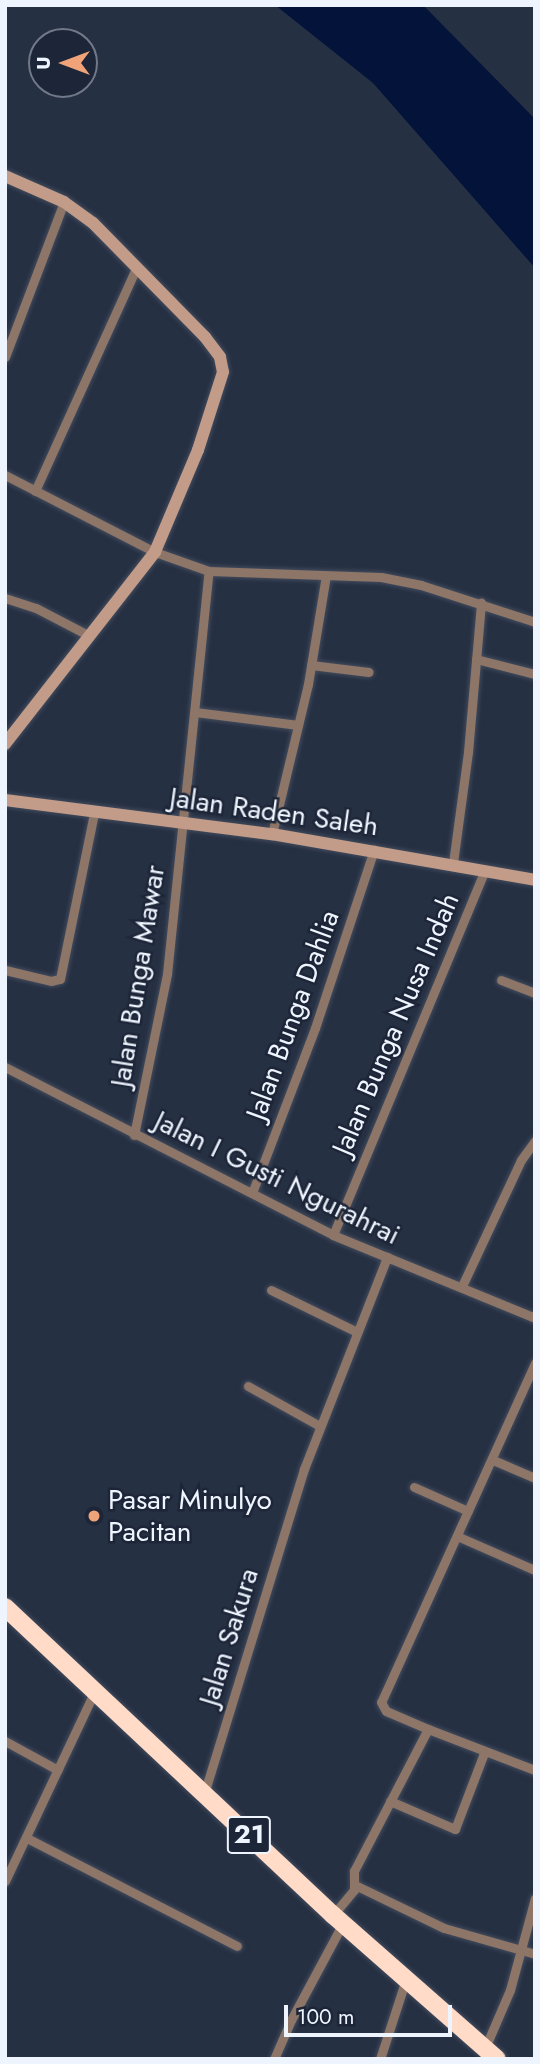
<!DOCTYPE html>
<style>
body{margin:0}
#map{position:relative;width:540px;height:2064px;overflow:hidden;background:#263043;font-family:Jost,sans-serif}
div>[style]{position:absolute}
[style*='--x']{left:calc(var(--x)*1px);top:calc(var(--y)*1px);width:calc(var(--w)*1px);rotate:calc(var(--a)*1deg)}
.water>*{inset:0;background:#04133a}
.roads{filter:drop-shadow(0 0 2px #424c5d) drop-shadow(0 0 2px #424c5d)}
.street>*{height:9px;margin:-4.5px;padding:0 4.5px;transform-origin:4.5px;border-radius:4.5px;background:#8d7568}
.secondary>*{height:12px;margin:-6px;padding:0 6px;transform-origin:6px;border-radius:6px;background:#c29c88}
.highway>*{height:18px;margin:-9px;padding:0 9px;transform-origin:9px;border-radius:9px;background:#ffdbc8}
.dots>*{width:19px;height:19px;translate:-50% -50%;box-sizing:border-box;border:4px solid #1d2638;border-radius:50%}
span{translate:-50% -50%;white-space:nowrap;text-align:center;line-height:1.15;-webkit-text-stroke:5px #1d2638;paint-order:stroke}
.shield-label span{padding:2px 5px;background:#1d2638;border:2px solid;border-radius:5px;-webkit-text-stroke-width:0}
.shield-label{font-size:26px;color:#eff5ff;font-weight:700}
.street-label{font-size:28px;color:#eff5ff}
.poi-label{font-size:28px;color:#eff5ff}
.left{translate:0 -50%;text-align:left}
.frame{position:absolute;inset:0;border:7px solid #eff5ff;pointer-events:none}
.north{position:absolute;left:28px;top:28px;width:70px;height:70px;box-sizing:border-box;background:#1d2638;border:2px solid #717988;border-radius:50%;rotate:270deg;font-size:19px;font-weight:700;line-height:28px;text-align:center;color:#eff5ff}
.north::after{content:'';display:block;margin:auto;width:24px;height:32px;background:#f0a278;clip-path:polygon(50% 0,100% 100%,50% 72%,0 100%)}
.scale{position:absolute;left:284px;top:2005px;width:168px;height:32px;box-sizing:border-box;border:4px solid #eff5ff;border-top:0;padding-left:9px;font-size:21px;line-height:24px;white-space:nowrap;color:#eff5ff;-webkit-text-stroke:5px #1d2638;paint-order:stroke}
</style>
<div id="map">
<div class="water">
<div style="clip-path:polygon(275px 5px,423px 5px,535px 119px,535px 268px,373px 83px)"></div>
</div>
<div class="roads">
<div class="street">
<div style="--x:5;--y:357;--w:166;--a:-69.2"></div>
<div style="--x:5;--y:475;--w:169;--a:27.2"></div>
<div style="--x:155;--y:552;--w:57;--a:19.4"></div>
<div style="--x:209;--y:571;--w:172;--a:2"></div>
<div style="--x:381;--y:577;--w:41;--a:11.3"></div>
<div style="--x:421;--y:585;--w:120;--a:18"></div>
<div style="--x:35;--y:491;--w:247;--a:-65.6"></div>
<div style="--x:5;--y:598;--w:33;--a:18"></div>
<div style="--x:36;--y:608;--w:59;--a:27.4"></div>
<div style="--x:476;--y:659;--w:61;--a:14.3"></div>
<div style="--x:311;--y:665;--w:58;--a:6.9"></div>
<div style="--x:195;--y:712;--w:104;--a:7.2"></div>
<div style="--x:272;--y:834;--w:154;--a:-76.5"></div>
<div style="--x:308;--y:684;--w:110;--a:-80.6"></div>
<div style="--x:453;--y:863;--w:112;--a:-82.3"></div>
<div style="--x:468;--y:752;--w:150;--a:-85"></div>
<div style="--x:5;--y:970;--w:47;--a:13.4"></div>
<div style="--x:51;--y:981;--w:9;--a:-13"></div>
<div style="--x:60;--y:979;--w:169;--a:-78.4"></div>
<div style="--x:501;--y:980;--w:36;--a:21"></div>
<div style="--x:5;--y:1067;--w:369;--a:27.1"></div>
<div style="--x:333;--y:1235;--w:218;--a:22.3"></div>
<div style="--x:134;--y:1135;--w:164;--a:-78.4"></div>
<div style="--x:167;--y:974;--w:405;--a:-84.1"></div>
<div style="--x:252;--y:1193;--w:177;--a:-69.1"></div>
<div style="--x:315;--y:1028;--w:188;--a:-71.7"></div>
<div style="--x:333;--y:1235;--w:395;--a:-67.4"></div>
<div style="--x:462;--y:1286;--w:139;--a:-64.9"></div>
<div style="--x:521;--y:1160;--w:24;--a:-54"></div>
<div style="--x:271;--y:1290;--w:96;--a:26"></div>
<div style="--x:535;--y:1363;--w:372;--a:114.4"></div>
<div style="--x:381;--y:1702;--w:10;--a:61"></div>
<div style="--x:386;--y:1711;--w:46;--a:23.2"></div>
<div style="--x:428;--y:1729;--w:115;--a:21"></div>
<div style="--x:248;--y:1386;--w:82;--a:29.1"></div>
<div style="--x:493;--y:1460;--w:46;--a:23.2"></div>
<div style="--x:414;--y:1487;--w:59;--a:24"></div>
<div style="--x:457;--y:1536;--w:85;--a:23.6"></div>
<div style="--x:5;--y:1741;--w:60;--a:28.7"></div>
<div style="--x:204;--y:1794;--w:340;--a:-72.9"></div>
<div style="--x:304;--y:1469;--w:228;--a:-68.6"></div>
<div style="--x:390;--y:1801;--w:71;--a:23.3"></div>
<div style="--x:455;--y:1829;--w:81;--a:-69.1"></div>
<div style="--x:27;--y:1838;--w:236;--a:27.2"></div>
<div style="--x:5;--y:1881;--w:208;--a:-64.7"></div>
<div style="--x:355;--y:1885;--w:99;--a:25.8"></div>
<div style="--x:444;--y:1928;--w:95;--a:15.9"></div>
<div style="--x:333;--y:1915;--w:33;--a:-50"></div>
<div style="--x:354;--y:1890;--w:19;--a:-90"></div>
<div style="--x:354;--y:1871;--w:160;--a:-62.5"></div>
<div style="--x:485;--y:2048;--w:63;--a:-66.7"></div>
<div style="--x:510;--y:1990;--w:95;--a:-74.8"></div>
<div style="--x:274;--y:2059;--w:43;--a:-66.4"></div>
<div style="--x:291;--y:2020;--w:110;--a:-61.8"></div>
<div style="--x:380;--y:2059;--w:84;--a:-72"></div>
</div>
<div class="secondary">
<div style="--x:5;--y:176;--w:64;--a:23.8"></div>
<div style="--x:64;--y:202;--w:36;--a:36"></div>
<div style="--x:93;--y:223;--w:160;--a:45.5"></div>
<div style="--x:205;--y:337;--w:25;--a:53"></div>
<div style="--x:220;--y:357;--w:15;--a:79"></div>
<div style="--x:223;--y:372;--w:82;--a:107.8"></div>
<div style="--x:198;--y:450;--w:111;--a:112.9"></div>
<div style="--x:155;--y:552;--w:244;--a:128"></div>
<div style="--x:5;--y:800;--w:269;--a:7.3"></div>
<div style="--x:272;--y:834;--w:267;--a:9.9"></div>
</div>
<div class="highway">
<div style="--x:5;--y:1607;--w:450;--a:43.2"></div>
<div style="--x:333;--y:1915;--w:218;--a:41.3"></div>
</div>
</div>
<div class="dots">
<div style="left:94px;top:1516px;background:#f0a278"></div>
</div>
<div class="shield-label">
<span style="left:249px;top:1835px">21</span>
</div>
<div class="street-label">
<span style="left:274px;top:812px;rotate:8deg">Jalan Raden Saleh</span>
<span style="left:138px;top:976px;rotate:-81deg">Jalan Bunga Mawar</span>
<span style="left:293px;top:1015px;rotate:-70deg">Jalan Bunga Dahlia</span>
<span style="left:396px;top:1024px;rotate:-67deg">Jalan Bunga Nusa Indah</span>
<span style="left:277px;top:1178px;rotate:26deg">Jalan I Gusti Ngurahrai</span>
<span style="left:229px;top:1637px;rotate:-73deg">Jalan Sakura</span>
</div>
<div class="poi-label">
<span class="left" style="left:108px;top:1516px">Pasar Minulyo<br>Pacitan</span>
</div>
<div class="frame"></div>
<div class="north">U</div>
<div class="scale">100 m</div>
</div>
